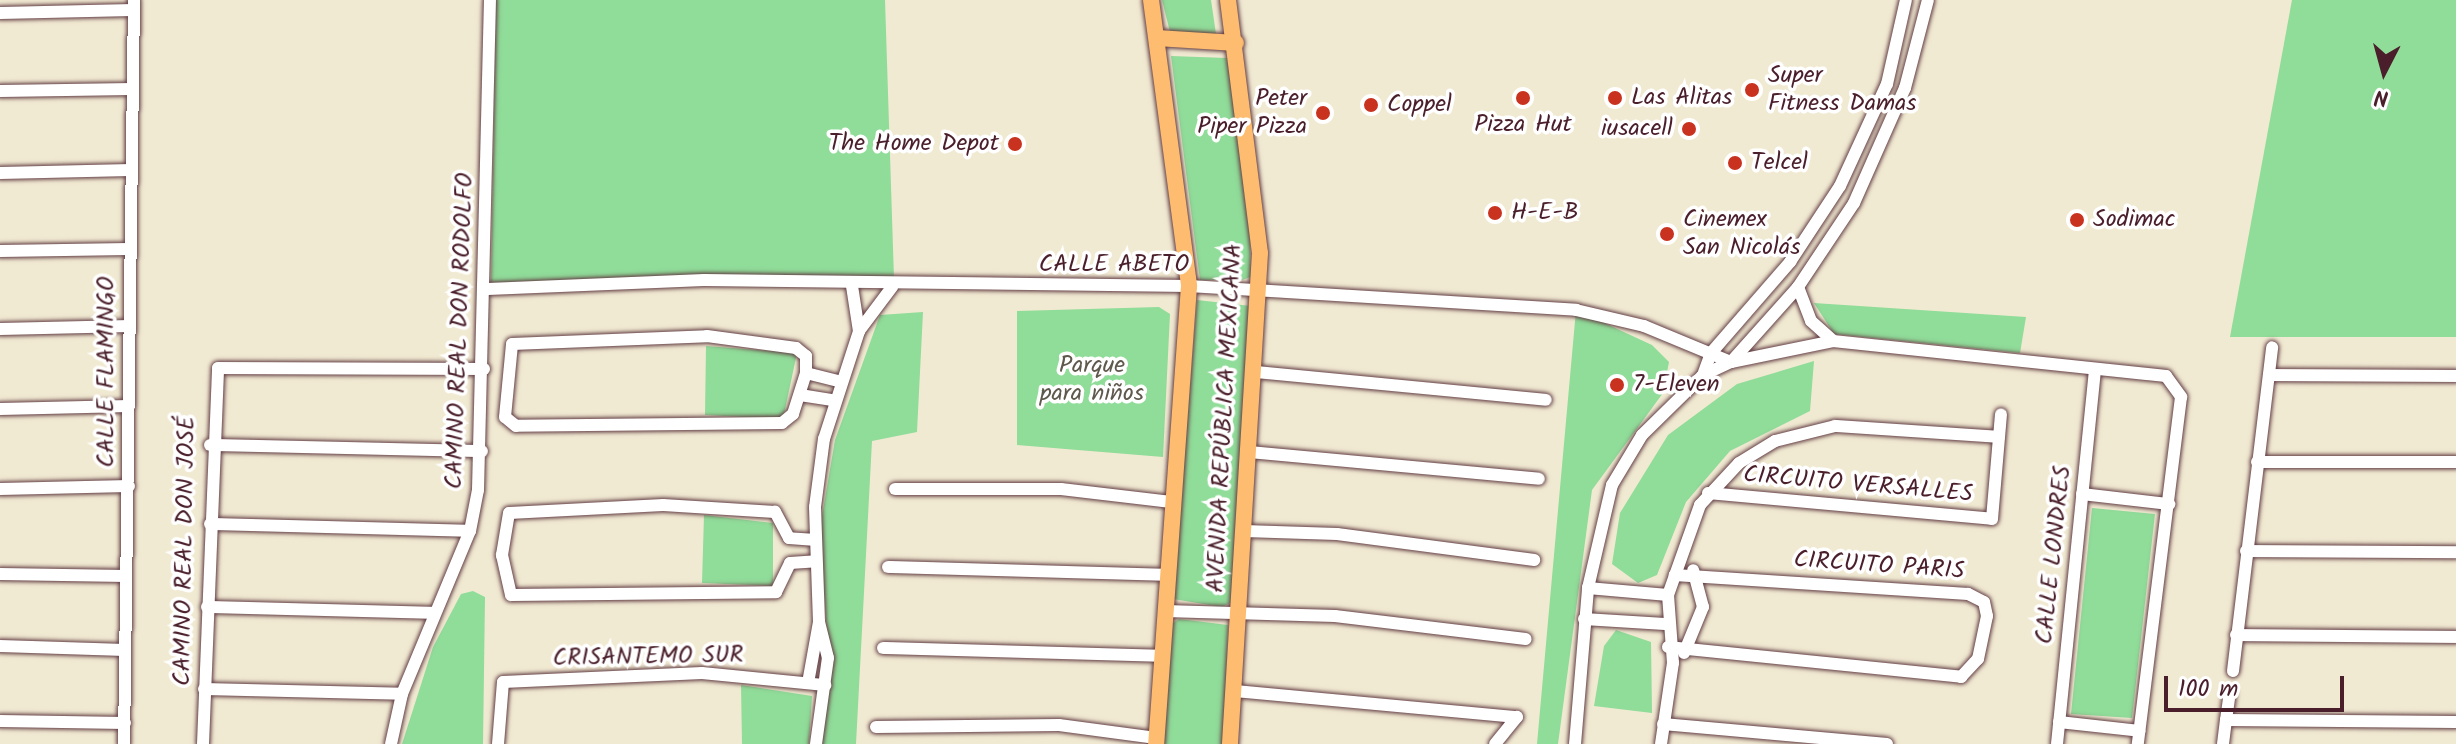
<!DOCTYPE html>
<meta charset="utf-8">
<style>
body{margin:0}
#map{position:relative;width:2456px;height:744px;overflow:hidden;background:#f1ead2;font-family:Kalam,sans-serif}
div>[style]{position:absolute}
[style*='--x']{left:calc(var(--x)*1px);top:calc(var(--y)*1px);width:calc(var(--w)*1px);rotate:calc(var(--a)*1deg)}
.green>*{inset:0;background:#90dc99}
.roads{filter:drop-shadow(0 0 2px #633d44) drop-shadow(0 0 2px #633d44)}
.minor>*{height:12px;margin:-6px;padding:0 6px;transform-origin:6px;border-radius:6px;background:#fff}
.major>*{height:16px;margin:-8px;padding:0 8px;transform-origin:8px;border-radius:8px;background:#fdbc70}
.dots>*{width:22px;height:22px;translate:-50% -50%;box-sizing:border-box;border:4px solid #fff;border-radius:50%}
span{translate:-50% -50%;white-space:nowrap;text-align:center;line-height:1.15;-webkit-text-stroke:7px #fff;paint-order:stroke}
.poi-label{font-size:24px;color:#4a1f2b}
.left{translate:0 -50%;text-align:left}
.right{translate:-100% -50%;text-align:right}
.street-label{font-size:24px;color:#4a1f2b}
.park-label{font-size:24px;color:#5f584c}
.north{position:absolute;left:2344px;top:32px;width:80px;height:80px;-webkit-text-stroke:6px #fff;paint-order:stroke;rotate:186deg;font-size:22px;font-weight:700;line-height:32px;text-align:center;color:#4a1f2b}
.north::after{content:'';display:block;margin:auto;width:28px;height:36px;background:#4a1f2b;clip-path:polygon(50% 0,100% 100%,50% 72%,0 100%)}
.scale{position:absolute;left:2164px;top:676px;width:180px;height:36px;box-sizing:border-box;border:4px solid #4a1f2b;border-top:0;padding-left:10px;font-size:24px;line-height:28px;white-space:nowrap;color:#4a1f2b;-webkit-text-stroke:6px #fff;paint-order:stroke}
</style>
<div id="map">
<div class="green">
<div style="clip-path:polygon(496px 0,885px 0,894px 279px,491px 283px)"></div>
<div style="clip-path:polygon(1162px 0,1211px 0,1216px 34px,1170px 32px)"></div>
<div style="clip-path:polygon(2292px 0,2456px 0,2456px 337px,2230px 337px)"></div>
<div style="clip-path:polygon(1171px 56px,1227px 58px,1249px 210px,1251px 277px,1242px 280px,1200px 280px)"></div>
<div style="clip-path:polygon(1197px 300px,1251px 306px,1232px 602px,1222px 607px,1173px 599px)"></div>
<div style="clip-path:polygon(1814px 303px,2026px 317px,2020px 353px,1834px 334px)"></div>
<div style="clip-path:polygon(1159px 307px,1170px 314px,1163px 457px,1017px 445px,1017px 311px)"></div>
<div style="clip-path:polygon(1576px 310px,1652px 345px,1669px 362px,1663px 393px,1592px 490px,1558px 744px,1537px 744px)"></div>
<div style="clip-path:polygon(923px 312px,917px 432px,872px 441px,856px 744px,821px 744px,828px 651px,820px 528px,835px 440px,880px 315px)"></div>
<div style="clip-path:polygon(706px 346px,797px 353px,783px 419px,705px 415px)"></div>
<div style="clip-path:polygon(1814px 361px,1810px 411px,1730px 451px,1686px 502px,1657px 575px,1638px 583px,1612px 564px,1620px 513px,1668px 435px,1737px 384px)"></div>
<div style="clip-path:polygon(2092px 508px,2155px 514px,2132px 718px,2071px 714px)"></div>
<div style="clip-path:polygon(704px 515px,773px 523px,773px 586px,702px 583px)"></div>
<div style="clip-path:polygon(473px 591px,485px 597px,483px 744px,402px 744px,433px 647px,461px 594px)"></div>
<div style="clip-path:polygon(1179px 619px,1228px 625px,1224px 744px,1161px 744px,1173px 623px)"></div>
<div style="clip-path:polygon(1616px 630px,1651px 642px,1652px 713px,1594px 706px,1604px 646px)"></div>
<div style="clip-path:polygon(741px 685px,812px 696px,809px 744px,742px 744px)"></div>
</div>
<div class="roads">
<div class="minor">
<div style="--x:0;--y:13;--w:133;--a:-1.3"></div>
<div style="--x:0;--y:91;--w:132;--a:-0.9"></div>
<div style="--x:0;--y:173;--w:131;--a:-1.3"></div>
<div style="--x:0;--y:251;--w:129;--a:-0.9"></div>
<div style="--x:852;--y:286;--w:46;--a:81.2"></div>
<div style="--x:1798;--y:287;--w:36;--a:69"></div>
<div style="--x:1811;--y:321;--w:30;--a:42"></div>
<div style="--x:488;--y:289;--w:216;--a:-2.4"></div>
<div style="--x:704;--y:280;--w:485;--a:0.7"></div>
<div style="--x:1189;--y:286;--w:388;--a:3.5"></div>
<div style="--x:1576;--y:310;--w:70;--a:13.2"></div>
<div style="--x:1644;--y:326;--w:94;--a:22.5"></div>
<div style="--x:1731;--y:362;--w:104;--a:-11.6"></div>
<div style="--x:1833;--y:341;--w:335;--a:6"></div>
<div style="--x:2166;--y:376;--w:26;--a:54"></div>
<div style="--x:2181;--y:397;--w:350;--a:97.1"></div>
<div style="--x:0;--y:329;--w:130;--a:-1.3"></div>
<div style="--x:1257;--y:372;--w:290;--a:5.5"></div>
<div style="--x:806;--y:373;--w:43;--a:107.6"></div>
<div style="--x:793;--y:414;--w:14;--a:141"></div>
<div style="--x:782;--y:423;--w:266;--a:179.4"></div>
<div style="--x:516;--y:426;--w:14;--a:-141"></div>
<div style="--x:505;--y:417;--w:73;--a:-84.5"></div>
<div style="--x:512;--y:344;--w:195;--a:-2.3"></div>
<div style="--x:707;--y:336;--w:90;--a:7.7"></div>
<div style="--x:796;--y:348;--w:13;--a:39"></div>
<div style="--x:806;--y:356;--w:17;--a:90"></div>
<div style="--x:806;--y:373;--w:33;--a:14"></div>
<div style="--x:1703;--y:375;--w:23;--a:-70"></div>
<div style="--x:1711;--y:353;--w:121;--a:-49"></div>
<div style="--x:1790;--y:262;--w:91;--a:-56.7"></div>
<div style="--x:1840;--y:186;--w:112;--a:-65.3"></div>
<div style="--x:1887;--y:84;--w:86;--a:-77.3"></div>
<div style="--x:2269;--y:375;--w:187;--a:0.3"></div>
<div style="--x:800;--y:395;--w:33;--a:9"></div>
<div style="--x:0;--y:409;--w:129;--a:-1.3"></div>
<div style="--x:210;--y:445;--w:272;--a:1.3"></div>
<div style="--x:1250;--y:452;--w:290;--a:5.3"></div>
<div style="--x:2257;--y:462;--w:199;--a:0"></div>
<div style="--x:0;--y:489;--w:129;--a:-1.3"></div>
<div style="--x:895;--y:489;--w:166;--a:0"></div>
<div style="--x:1061;--y:489;--w:111;--a:6.7"></div>
<div style="--x:1708;--y:493;--w:285;--a:5.2"></div>
<div style="--x:1992;--y:519;--w:105;--a:-85.1"></div>
<div style="--x:2082;--y:494;--w:88;--a:6.6"></div>
<div style="--x:210;--y:524;--w:260;--a:1.5"></div>
<div style="--x:1244;--y:531;--w:93;--a:1.8"></div>
<div style="--x:1337;--y:534;--w:199;--a:7.5"></div>
<div style="--x:816;--y:540;--w:27;--a:-176"></div>
<div style="--x:789;--y:538;--w:30;--a:-118"></div>
<div style="--x:775;--y:512;--w:112;--a:-176.4"></div>
<div style="--x:663;--y:505;--w:154;--a:177"></div>
<div style="--x:509;--y:513;--w:43;--a:99.5"></div>
<div style="--x:502;--y:555;--w:41;--a:77.3"></div>
<div style="--x:511;--y:595;--w:265;--a:-0.6"></div>
<div style="--x:776;--y:592;--w:32;--a:-64"></div>
<div style="--x:790;--y:563;--w:26;--a:-4"></div>
<div style="--x:2246;--y:551;--w:210;--a:0.3"></div>
<div style="--x:888;--y:567;--w:278;--a:1.6"></div>
<div style="--x:0;--y:574;--w:126;--a:0.9"></div>
<div style="--x:1588;--y:588;--w:80;--a:5"></div>
<div style="--x:207;--y:607;--w:226;--a:1.5"></div>
<div style="--x:1165;--y:611;--w:170;--a:1.7"></div>
<div style="--x:1335;--y:616;--w:192;--a:6.9"></div>
<div style="--x:1584;--y:619;--w:81;--a:3.5"></div>
<div style="--x:2236;--y:635;--w:220;--a:0.5"></div>
<div style="--x:0;--y:646;--w:125;--a:1.8"></div>
<div style="--x:1668;--y:647;--w:295;--a:5.8"></div>
<div style="--x:1961;--y:677;--w:25;--a:-47"></div>
<div style="--x:1978;--y:659;--w:44;--a:-78.2"></div>
<div style="--x:1987;--y:616;--w:14;--a:-102"></div>
<div style="--x:1984;--y:602;--w:18;--a:-153"></div>
<div style="--x:1968;--y:594;--w:294;--a:-176.3"></div>
<div style="--x:883;--y:648;--w:279;--a:1.6"></div>
<div style="--x:1684;--y:653;--w:50;--a:-67.6"></div>
<div style="--x:1703;--y:607;--w:38;--a:-105"></div>
<div style="--x:2233;--y:671;--w:326;--a:-83.1"></div>
<div style="--x:808;--y:683;--w:62;--a:-79.8"></div>
<div style="--x:819;--y:622;--w:115;--a:-92"></div>
<div style="--x:815;--y:507;--w:69;--a:-82.5"></div>
<div style="--x:824;--y:439;--w:114;--a:-72"></div>
<div style="--x:859;--y:331;--w:55;--a:-53.1"></div>
<div style="--x:204;--y:689;--w:198;--a:1.4"></div>
<div style="--x:1235;--y:691;--w:283;--a:5.3"></div>
<div style="--x:2226;--y:720;--w:27;--a:-82"></div>
<div style="--x:0;--y:721;--w:125;--a:0.9"></div>
<div style="--x:2059;--y:722;--w:81;--a:6.3"></div>
<div style="--x:1663;--y:724;--w:225;--a:5.1"></div>
<div style="--x:876;--y:727;--w:183;--a:-0.6"></div>
<div style="--x:1059;--y:725;--w:98;--a:7.6"></div>
<div style="--x:124;--y:744;--w:744;--a:-89.23"></div>
<div style="--x:203;--y:744;--w:376;--a:-87.7"></div>
<div style="--x:218;--y:368;--w:266;--a:0.2"></div>
<div style="--x:391;--y:744;--w:51;--a:-77.6"></div>
<div style="--x:402;--y:694;--w:177;--a:-67.4"></div>
<div style="--x:470;--y:531;--w:42;--a:-79"></div>
<div style="--x:478;--y:490;--w:490;--a:-88.6"></div>
<div style="--x:498;--y:744;--w:62;--a:-85.4"></div>
<div style="--x:503;--y:682;--w:199;--a:-2.6"></div>
<div style="--x:702;--y:673;--w:124;--a:5.6"></div>
<div style="--x:816;--y:744;--w:87;--a:-82.1"></div>
<div style="--x:828;--y:658;--w:37;--a:-104"></div>
<div style="--x:1495;--y:744;--w:35;--a:-51"></div>
<div style="--x:1575;--y:744;--w:157;--a:-85.2"></div>
<div style="--x:1588;--y:588;--w:106;--a:-76.9"></div>
<div style="--x:1612;--y:485;--w:58;--a:-59"></div>
<div style="--x:1642;--y:435;--w:86;--a:-44.5"></div>
<div style="--x:1703;--y:375;--w:31;--a:-25"></div>
<div style="--x:1731;--y:362;--w:101;--a:-48.2"></div>
<div style="--x:1798;--y:287;--w:101;--a:-56.3"></div>
<div style="--x:1854;--y:203;--w:126;--a:-66.1"></div>
<div style="--x:1905;--y:88;--w:91;--a:-75.4"></div>
<div style="--x:1661;--y:744;--w:82;--a:-81.6"></div>
<div style="--x:1673;--y:663;--w:68;--a:-94.2"></div>
<div style="--x:1668;--y:595;--w:96;--a:-70.4"></div>
<div style="--x:1700;--y:505;--w:57;--a:-47.1"></div>
<div style="--x:1739;--y:463;--w:42;--a:-31.4"></div>
<div style="--x:1775;--y:441;--w:62;--a:-14"></div>
<div style="--x:1835;--y:426;--w:164;--a:3.8"></div>
<div style="--x:2057;--y:744;--w:376;--a:-84.2"></div>
<div style="--x:2223;--y:744;--w:24;--a:-83"></div>
<div style="--x:2226;--y:720;--w:230;--a:0.5"></div>
</div>
<div class="major">
<div style="--x:1151;--y:0;--w:289;--a:82.4"></div>
<div style="--x:1189;--y:286;--w:459;--a:94.1"></div>
<div style="--x:1228;--y:0;--w:255;--a:82.8"></div>
<div style="--x:1260;--y:253;--w:492;--a:93.5"></div>
<div style="--x:1157;--y:38;--w:79;--a:3.6"></div>
</div>
</div>
<div class="dots">
<div style="left:1752px;top:90px;background:#c8321e"></div>
<div style="left:1523px;top:98px;background:#c8321e"></div>
<div style="left:1615px;top:98px;background:#c8321e"></div>
<div style="left:1371px;top:105px;background:#c8321e"></div>
<div style="left:1323px;top:113px;background:#c8321e"></div>
<div style="left:1689px;top:129px;background:#c8321e"></div>
<div style="left:1015px;top:144px;background:#c8321e"></div>
<div style="left:1735px;top:163px;background:#c8321e"></div>
<div style="left:1495px;top:213px;background:#c8321e"></div>
<div style="left:2077px;top:220px;background:#c8321e"></div>
<div style="left:1667px;top:234px;background:#c8321e"></div>
<div style="left:1617px;top:385px;background:#c8321e"></div>
</div>
<div class="poi-label">
<span class="left" style="left:1768px;top:90px">Super<br>Fitness Damas</span>
<span class="left" style="left:1631px;top:98px">Las Alitas</span>
<span class="right" style="left:1307px;top:113px">Peter<br>Piper Pizza</span>
<span class="left" style="left:1387px;top:105px">Coppel</span>
<span style="left:1523px;top:125px">Pizza Hut</span>
<span class="right" style="left:1673px;top:129px">iusacell</span>
<span class="right" style="left:999px;top:144px">The Home Depot</span>
<span class="left" style="left:1751px;top:163px">Telcel</span>
<span class="left" style="left:1511px;top:213px">H-E-B</span>
<span class="left" style="left:1683px;top:234px">Cinemex<br>San Nicolás</span>
<span class="left" style="left:2093px;top:220px">Sodimac</span>
<span class="left" style="left:1633px;top:385px">7-Eleven</span>
</div>
<div class="street-label">
<span style="left:1114px;top:265px">CALLE ABETO</span>
<span style="left:460px;top:331px;rotate:-88deg">CAMINO REAL DON RODOLFO</span>
<span style="left:107px;top:372px;rotate:-90deg">CALLE FLAMINGO</span>
<span style="left:1225px;top:418px;rotate:-87deg">AVENIDA REPÚBLICA MEXICANA</span>
<span style="left:1858px;top:485px;rotate:5deg">CIRCUITO VERSALLES</span>
<span style="left:185px;top:551px;rotate:-89deg">CAMINO REAL DON JOSÉ</span>
<span style="left:2054px;top:555px;rotate:-84deg">CALLE LONDRES</span>
<span style="left:1879px;top:566px;rotate:4deg">CIRCUITO PARIS</span>
<span style="left:648px;top:657px;rotate:-1deg">CRISANTEMO SUR</span>
</div>
<div class="park-label">
<span style="left:1092px;top:380px">Parque<br>para niños</span>
</div>
<div class="north">N</div>
<div class="scale">100 m</div>
</div>
